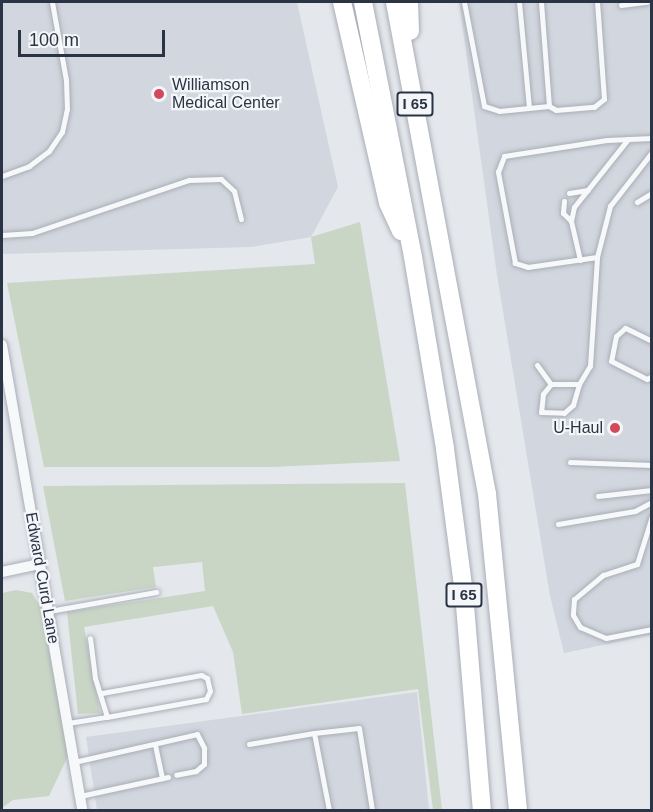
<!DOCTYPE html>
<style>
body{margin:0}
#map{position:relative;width:653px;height:812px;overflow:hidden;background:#e4e7ec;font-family:Arial,sans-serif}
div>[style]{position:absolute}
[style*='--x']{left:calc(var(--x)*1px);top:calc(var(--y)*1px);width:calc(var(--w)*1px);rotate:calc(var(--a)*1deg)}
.built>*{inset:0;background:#d2d6de}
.green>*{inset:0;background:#c9d6c5}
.roads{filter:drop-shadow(0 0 2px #a9aeb7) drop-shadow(0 0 2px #a9aeb7)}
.lane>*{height:5px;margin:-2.5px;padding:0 2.5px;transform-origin:2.5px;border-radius:2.5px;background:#f7f8fa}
.street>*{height:10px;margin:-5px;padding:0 5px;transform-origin:5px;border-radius:5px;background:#f7f8fa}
.highway>*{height:18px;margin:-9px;padding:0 9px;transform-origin:9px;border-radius:9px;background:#fff}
.dots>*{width:16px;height:16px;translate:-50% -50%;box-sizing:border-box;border:3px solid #f4f6f9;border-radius:50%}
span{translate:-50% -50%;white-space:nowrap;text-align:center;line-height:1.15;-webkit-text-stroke:4.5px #f4f6f9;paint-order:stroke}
.shield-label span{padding:2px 4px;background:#f4f6f9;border:2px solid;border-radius:4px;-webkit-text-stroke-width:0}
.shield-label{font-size:15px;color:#2b3445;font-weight:700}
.poi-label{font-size:16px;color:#2b3445}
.left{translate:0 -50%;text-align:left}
.right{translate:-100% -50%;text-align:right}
.street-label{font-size:16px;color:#2b3445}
.frame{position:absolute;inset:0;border:3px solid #2b3445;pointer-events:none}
.scale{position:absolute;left:18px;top:30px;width:147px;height:27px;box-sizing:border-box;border:3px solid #2b3445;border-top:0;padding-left:8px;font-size:18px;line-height:21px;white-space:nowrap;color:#2b3445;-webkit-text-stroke:4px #f4f6f9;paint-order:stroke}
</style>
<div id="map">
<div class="built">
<div style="clip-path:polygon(2px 2px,297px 2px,338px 187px,311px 237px,251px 247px,2px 254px)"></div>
<div style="clip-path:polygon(459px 2px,651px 2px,651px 635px,564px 653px,550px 596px,497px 275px)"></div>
<div style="clip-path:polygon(417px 692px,429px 810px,97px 810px,86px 737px)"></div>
</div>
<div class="green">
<div style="clip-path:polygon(360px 222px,400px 461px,272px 467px,44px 467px,7px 283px,315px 264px,311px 237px)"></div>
<div style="clip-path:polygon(405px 483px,442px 810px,433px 810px,418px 689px,242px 714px,233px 652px,213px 606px,84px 627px,100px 713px,78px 714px,67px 612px,205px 591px,202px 562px,153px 567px,156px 587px,65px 601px,43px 486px)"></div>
<div style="clip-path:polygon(16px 590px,32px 593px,41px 608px,68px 756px,49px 796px,13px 800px,2px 808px,2px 593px)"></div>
</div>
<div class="roads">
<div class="lane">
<div style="--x:464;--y:2;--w:106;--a:79.1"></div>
<div style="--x:484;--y:106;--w:16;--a:18"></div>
<div style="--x:499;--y:111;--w:50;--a:-5.7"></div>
<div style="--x:519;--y:2;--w:106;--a:84.6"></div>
<div style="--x:541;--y:2;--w:104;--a:85.6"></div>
<div style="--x:549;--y:106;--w:8;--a:30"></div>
<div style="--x:556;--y:110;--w:38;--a:-5"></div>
<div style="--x:594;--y:107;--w:13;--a:-39"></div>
<div style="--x:604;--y:99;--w:97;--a:-94.1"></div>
<div style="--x:621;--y:5;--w:26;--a:-7"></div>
<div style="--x:2;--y:176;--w:29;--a:-20"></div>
<div style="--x:29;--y:166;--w:25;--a:-37"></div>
<div style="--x:49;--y:151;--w:23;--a:-56"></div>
<div style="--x:62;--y:132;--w:24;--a:-78"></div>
<div style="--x:67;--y:109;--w:29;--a:-92"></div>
<div style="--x:66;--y:80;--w:79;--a:-100.2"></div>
<div style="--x:569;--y:193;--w:19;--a:-9"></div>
<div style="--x:564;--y:201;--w:12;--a:95"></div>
<div style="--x:563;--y:213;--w:11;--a:45"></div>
<div style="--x:637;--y:202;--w:17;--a:-31"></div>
<div style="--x:2;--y:235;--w:30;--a:-4"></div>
<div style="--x:32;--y:233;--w:166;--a:-18.7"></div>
<div style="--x:189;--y:180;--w:32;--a:-2"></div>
<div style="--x:221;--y:179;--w:18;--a:43"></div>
<div style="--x:234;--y:191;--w:29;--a:76"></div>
<div style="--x:597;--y:257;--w:70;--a:171.8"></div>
<div style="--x:528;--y:267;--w:14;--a:-163"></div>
<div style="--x:515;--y:263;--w:93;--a:-100.6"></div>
<div style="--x:498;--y:172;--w:17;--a:-69"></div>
<div style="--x:504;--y:156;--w:104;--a:-8.8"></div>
<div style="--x:607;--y:140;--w:45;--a:-2.5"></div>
<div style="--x:580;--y:260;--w:40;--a:-103"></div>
<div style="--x:571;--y:221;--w:14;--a:-78"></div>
<div style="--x:574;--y:207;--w:87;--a:-51.5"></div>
<div style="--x:652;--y:341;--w:30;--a:-154"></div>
<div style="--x:625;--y:328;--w:12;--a:138"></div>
<div style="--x:616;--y:336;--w:25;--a:101"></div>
<div style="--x:611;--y:361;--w:40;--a:26.6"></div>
<div style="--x:647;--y:379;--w:6;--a:-31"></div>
<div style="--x:537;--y:365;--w:24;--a:54"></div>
<div style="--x:551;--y:384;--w:28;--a:0"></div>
<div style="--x:579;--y:384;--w:21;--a:-59"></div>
<div style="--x:590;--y:366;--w:109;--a:-86.3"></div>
<div style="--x:597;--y:257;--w:53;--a:-75.7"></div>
<div style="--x:610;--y:206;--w:68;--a:-52.1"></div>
<div style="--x:551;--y:384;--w:13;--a:129"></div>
<div style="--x:543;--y:394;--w:18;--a:96"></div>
<div style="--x:541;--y:412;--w:23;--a:2"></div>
<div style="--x:564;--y:413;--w:12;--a:-42"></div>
<div style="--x:573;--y:405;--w:22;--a:-74"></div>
<div style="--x:570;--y:462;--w:82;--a:2.1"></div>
<div style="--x:598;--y:496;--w:54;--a:-6.3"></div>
<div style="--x:652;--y:516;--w:50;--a:107.4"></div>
<div style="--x:637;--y:564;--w:36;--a:162"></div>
<div style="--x:603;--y:575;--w:38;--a:140"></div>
<div style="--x:574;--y:599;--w:16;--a:94"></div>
<div style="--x:573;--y:615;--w:14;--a:60"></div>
<div style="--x:580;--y:627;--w:28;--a:23"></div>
<div style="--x:606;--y:638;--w:47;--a:-11.1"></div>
<div style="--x:558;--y:524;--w:78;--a:-9.6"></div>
<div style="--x:635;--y:511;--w:19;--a:-28"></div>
<div style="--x:49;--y:611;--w:109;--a:-10.1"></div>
<div style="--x:102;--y:693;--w:101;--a:-10.3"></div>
<div style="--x:201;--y:675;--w:7;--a:27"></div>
<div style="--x:207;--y:678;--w:13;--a:77"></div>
<div style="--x:210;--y:691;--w:9;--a:117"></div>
<div style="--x:206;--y:699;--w:101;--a:169.7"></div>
<div style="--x:68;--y:723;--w:39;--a:-9"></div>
<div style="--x:107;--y:717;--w:41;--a:-107.1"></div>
<div style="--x:95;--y:678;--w:40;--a:-97.1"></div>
<div style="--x:314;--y:733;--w:45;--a:-6.3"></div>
<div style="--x:359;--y:728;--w:83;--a:81"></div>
<div style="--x:249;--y:744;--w:66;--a:-9.6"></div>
<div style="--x:314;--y:733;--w:78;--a:79"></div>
<div style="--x:155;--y:745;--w:34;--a:78"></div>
<div style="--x:74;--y:762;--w:126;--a:-12.8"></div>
<div style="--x:197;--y:734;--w:16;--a:63"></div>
<div style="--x:204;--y:748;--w:16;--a:90"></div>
<div style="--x:204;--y:764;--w:11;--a:139"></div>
<div style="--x:196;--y:771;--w:20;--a:169"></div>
<div style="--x:80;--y:796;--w:90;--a:-12.2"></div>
</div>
<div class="street">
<div style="--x:2;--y:345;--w:472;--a:80.2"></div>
<div style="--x:2;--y:572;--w:39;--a:-12"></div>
</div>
<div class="highway">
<div style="--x:342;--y:2;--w:206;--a:77.1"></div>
<div style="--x:388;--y:203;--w:31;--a:65"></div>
<div style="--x:363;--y:2;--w:260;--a:78.9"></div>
<div style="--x:413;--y:257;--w:195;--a:80.5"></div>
<div style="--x:445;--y:449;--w:145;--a:82.5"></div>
<div style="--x:464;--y:593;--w:218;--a:85.3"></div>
<div style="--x:395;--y:2;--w:501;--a:79.41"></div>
<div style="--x:487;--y:494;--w:318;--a:84.4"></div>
<div style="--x:409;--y:2;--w:29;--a:88"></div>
</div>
</div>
<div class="dots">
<div style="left:159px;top:94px;background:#d1495b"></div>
<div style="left:615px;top:428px;background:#d1495b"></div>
</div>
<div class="shield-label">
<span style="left:415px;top:104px">I 65</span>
<span style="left:464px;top:595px">I 65</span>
</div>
<div class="poi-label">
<span class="left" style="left:172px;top:94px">Williamson<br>Medical Center</span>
<span class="right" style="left:603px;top:428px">U-Haul</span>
</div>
<div class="street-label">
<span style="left:42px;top:578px;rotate:80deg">Edward Curd Lane</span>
</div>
<div class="frame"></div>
<div class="scale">100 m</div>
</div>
